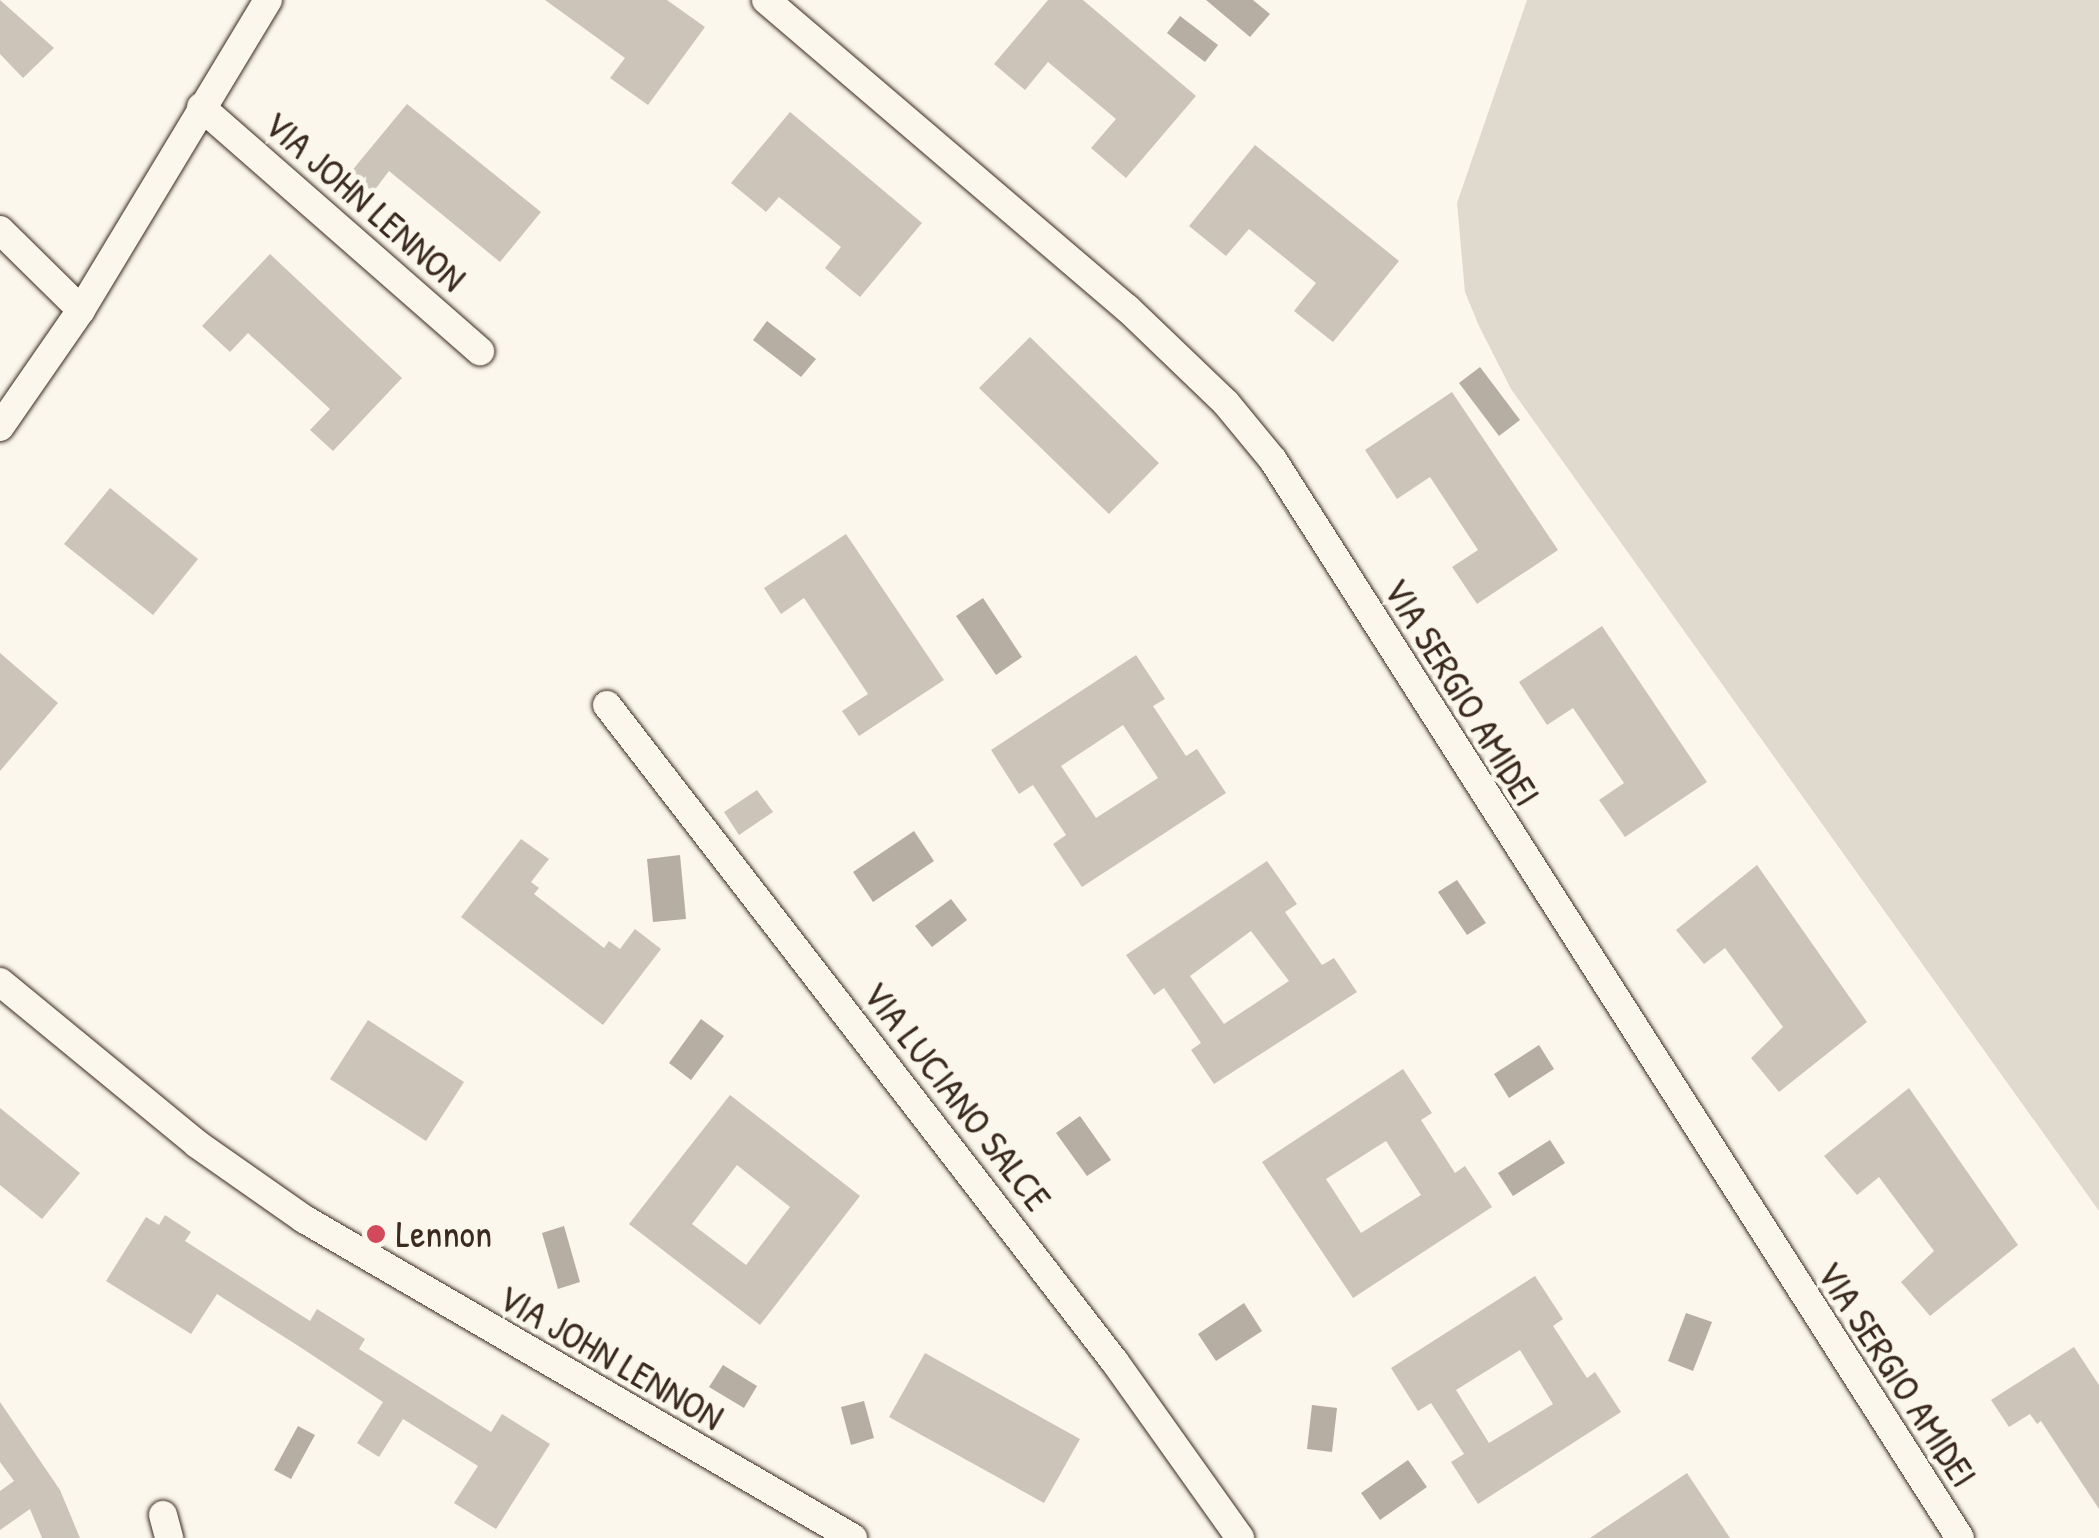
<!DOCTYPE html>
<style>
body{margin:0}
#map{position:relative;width:2099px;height:1538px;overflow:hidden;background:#fbf7ec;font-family:"Patrick Hand",sans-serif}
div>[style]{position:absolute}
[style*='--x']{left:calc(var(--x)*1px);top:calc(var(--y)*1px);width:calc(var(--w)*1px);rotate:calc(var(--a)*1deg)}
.green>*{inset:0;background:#dfd9ce}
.water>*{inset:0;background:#b6aea2}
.building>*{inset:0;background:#ccc4b9}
.roads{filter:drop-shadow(0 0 2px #3b2a1e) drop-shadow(0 0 2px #3b2a1e)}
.minor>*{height:28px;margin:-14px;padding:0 14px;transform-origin:14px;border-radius:14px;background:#fbf7ec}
.dots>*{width:28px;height:28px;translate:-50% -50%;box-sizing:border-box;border:5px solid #fbf7ec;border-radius:50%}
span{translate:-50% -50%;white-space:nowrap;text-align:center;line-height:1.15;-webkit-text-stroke:10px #fbf7ec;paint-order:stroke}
.street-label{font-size:38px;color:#3b2a1e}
.poi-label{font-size:38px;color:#3b2a1e}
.left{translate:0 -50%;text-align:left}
</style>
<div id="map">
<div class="green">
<div style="clip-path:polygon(1527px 0,2099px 0,2099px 1211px,1511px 389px,1479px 326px,1465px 292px,1457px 203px)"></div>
</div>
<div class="water">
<div style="clip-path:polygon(1206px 0,1253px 0,1270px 14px,1250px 37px)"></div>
<div style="clip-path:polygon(1180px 16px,1218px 45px,1205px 62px,1167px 33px)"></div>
<div style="clip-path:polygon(767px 321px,816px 359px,801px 377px,753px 340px)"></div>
<div style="clip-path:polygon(1480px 367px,1520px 420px,1499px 436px,1459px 383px)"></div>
<div style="clip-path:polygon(983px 598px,1022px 657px,996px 675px,956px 616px)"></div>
<div style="clip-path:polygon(914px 831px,934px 861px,873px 902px,853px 872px)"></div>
<div style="clip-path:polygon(680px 855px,686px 919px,653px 922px,647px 859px)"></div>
<div style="clip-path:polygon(1457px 880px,1486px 923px,1467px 935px,1438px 892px)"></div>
<div style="clip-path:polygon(951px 899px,967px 920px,932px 947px,915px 926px)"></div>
<div style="clip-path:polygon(701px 1019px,724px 1036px,691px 1080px,669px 1063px)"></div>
<div style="clip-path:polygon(1539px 1045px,1554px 1069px,1509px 1098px,1494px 1074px)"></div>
<div style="clip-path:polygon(1080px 1116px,1111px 1160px,1087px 1176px,1056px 1133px)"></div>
<div style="clip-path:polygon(1550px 1140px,1565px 1163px,1513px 1196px,1498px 1173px)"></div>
<div style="clip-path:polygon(564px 1226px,580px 1282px,558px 1289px,542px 1233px)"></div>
<div style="clip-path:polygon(1244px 1303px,1262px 1331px,1216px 1361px,1198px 1334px)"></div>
<div style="clip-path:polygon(1686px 1313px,1712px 1322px,1693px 1371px,1668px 1361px)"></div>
<div style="clip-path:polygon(723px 1365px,757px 1386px,744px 1408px,709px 1387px)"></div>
<div style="clip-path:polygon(864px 1401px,874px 1438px,851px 1445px,841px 1407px)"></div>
<div style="clip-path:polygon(1312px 1405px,1337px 1408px,1332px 1452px,1307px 1449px)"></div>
<div style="clip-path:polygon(298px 1426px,315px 1435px,291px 1479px,274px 1470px)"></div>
<div style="clip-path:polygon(1408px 1460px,1427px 1487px,1380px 1520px,1361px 1493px)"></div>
</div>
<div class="building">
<div style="clip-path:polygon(0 0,54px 48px,23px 78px,0 54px)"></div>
<div style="clip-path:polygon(545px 0,667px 0,705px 27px,648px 105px,610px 78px,625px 58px)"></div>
<div style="clip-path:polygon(1048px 0,1083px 0,1196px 96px,1126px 178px,1091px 148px,1116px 119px,1048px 62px,1025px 90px,994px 64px)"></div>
<div style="clip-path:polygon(407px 104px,541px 212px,500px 262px,389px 171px,373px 192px,350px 173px)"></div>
<div style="clip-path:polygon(790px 112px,922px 223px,860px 297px,825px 268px,841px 247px,779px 197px,766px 212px,731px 183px)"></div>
<div style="clip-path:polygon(1255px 145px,1399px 261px,1333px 342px,1294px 311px,1316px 283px,1249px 229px,1226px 256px,1189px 226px)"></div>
<div style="clip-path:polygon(270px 254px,402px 378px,333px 451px,310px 430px,330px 409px,248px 333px,230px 352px,202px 326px)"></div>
<div style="clip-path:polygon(1030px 337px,1159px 463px,1109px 514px,979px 388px)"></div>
<div style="clip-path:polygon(1452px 392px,1558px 550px,1477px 604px,1452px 567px,1478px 550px,1430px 477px,1397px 499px,1365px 450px)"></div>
<div style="clip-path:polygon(110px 488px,198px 559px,153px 615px,64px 544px)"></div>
<div style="clip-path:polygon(846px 534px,944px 680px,859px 736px,842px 711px,868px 694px,804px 598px,781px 614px,764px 588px)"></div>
<div style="clip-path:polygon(1602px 626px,1707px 782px,1625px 837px,1599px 800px,1624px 783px,1573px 708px,1547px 725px,1519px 682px)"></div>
<div style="clip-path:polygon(0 653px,58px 703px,0 771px)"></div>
<div style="clip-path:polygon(evenodd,1136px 655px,1165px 699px,1153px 706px,1186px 756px,1197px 749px,1226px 793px,1082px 887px,1053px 844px,1066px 835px,1033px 785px,1019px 794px,991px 750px,1136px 655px,1123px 725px,1158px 778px,1096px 818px,1061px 766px,1123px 725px)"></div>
<div style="clip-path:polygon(757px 790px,773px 812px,739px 835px,724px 812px)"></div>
<div style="clip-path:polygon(521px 839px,549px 859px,531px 882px,539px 888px,534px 894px,604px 948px,609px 941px,620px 949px,635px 929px,661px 949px,603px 1025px,461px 917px)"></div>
<div style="clip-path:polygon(evenodd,1267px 861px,1297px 904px,1285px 912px,1322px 965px,1334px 958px,1357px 992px,1214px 1084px,1191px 1050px,1201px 1043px,1164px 988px,1154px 995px,1126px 955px,1267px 861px,1251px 931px,1289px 981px,1224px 1024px,1190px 976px,1251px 931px)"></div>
<div style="clip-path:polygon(1757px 865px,1867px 1022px,1779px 1092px,1751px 1058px,1783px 1027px,1725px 948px,1704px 964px,1676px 930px)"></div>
<div style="clip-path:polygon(368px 1020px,464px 1082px,426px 1141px,330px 1079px)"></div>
<div style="clip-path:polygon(evenodd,1403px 1069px,1432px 1113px,1421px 1120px,1455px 1173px,1465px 1166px,1492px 1207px,1353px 1298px,1262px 1162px,1403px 1069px,1386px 1141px,1421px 1195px,1361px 1233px,1326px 1179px,1386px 1141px)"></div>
<div style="clip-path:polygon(1909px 1088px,2018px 1245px,1930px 1316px,1901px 1282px,1934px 1251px,1879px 1177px,1857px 1195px,1824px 1156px)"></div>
<div style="clip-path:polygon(evenodd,730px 1095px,860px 1196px,760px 1325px,629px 1224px,730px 1095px,737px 1165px,790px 1207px,746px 1265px,692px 1224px,737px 1165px)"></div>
<div style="clip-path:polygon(0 1108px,80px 1173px,42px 1219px,0 1185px)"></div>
<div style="clip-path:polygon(165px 1215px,191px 1232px,185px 1241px,310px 1321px,317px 1309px,365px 1339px,359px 1349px,491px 1432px,502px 1414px,550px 1444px,496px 1529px,454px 1503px,478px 1466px,403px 1419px,379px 1457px,357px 1443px,383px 1402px,300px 1347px,217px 1294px,191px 1334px,106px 1281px,146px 1217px,159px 1225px)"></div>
<div style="clip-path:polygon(evenodd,1535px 1276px,1563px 1319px,1553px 1326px,1587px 1378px,1595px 1372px,1621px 1412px,1478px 1504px,1451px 1462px,1464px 1454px,1431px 1403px,1418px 1411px,1391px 1368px,1535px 1276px,1520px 1350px,1553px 1404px,1489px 1443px,1456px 1390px,1520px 1350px)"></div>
<div style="clip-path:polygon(2074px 1347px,2099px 1385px,2099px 1509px,2041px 1421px,2037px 1424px,2030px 1414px,2009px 1427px,1991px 1400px)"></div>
<div style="clip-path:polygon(925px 1353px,1080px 1439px,1044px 1503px,889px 1417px)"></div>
<div style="clip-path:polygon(0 1402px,60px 1490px,80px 1538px,42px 1538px,30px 1509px,0 1530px,0 1491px,14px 1481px,0 1462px)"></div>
<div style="clip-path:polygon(1687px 1473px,1730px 1538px,1590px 1538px)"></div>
</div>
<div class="roads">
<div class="minor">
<div style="--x:766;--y:0;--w:475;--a:40.5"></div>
<div style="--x:1127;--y:308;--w:137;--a:43.8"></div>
<div style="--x:1226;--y:403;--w:74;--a:50.5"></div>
<div style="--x:1273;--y:460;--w:1278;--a:57.49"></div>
<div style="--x:201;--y:107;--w:371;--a:41.2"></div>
<div style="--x:0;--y:230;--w:114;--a:44.6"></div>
<div style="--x:0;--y:427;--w:142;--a:-55.3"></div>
<div style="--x:81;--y:310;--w:362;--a:-58.9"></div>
<div style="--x:607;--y:705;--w:830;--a:52.29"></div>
<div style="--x:1115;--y:1362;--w:216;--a:54.6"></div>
<div style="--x:0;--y:982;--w:255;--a:39.4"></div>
<div style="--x:197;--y:1144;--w:131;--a:35"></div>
<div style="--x:304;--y:1219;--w:635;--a:30.16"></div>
<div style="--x:163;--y:1515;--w:24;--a:75"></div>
</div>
</div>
<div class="dots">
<div style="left:376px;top:1234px;background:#d1495b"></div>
</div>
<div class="street-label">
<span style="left:365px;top:201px;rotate:41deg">VIA JOHN LENNON</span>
<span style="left:1462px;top:692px;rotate:58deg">VIA SERGIO AMIDEI</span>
<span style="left:957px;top:1096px;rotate:52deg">VIA LUCIANO SALCE</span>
<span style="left:611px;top:1357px;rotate:30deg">VIA JOHN LENNON</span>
<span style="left:1897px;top:1374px;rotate:57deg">VIA SERGIO AMIDEI</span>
</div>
<div class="poi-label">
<span class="left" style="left:396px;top:1234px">Lennon</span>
</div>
</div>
